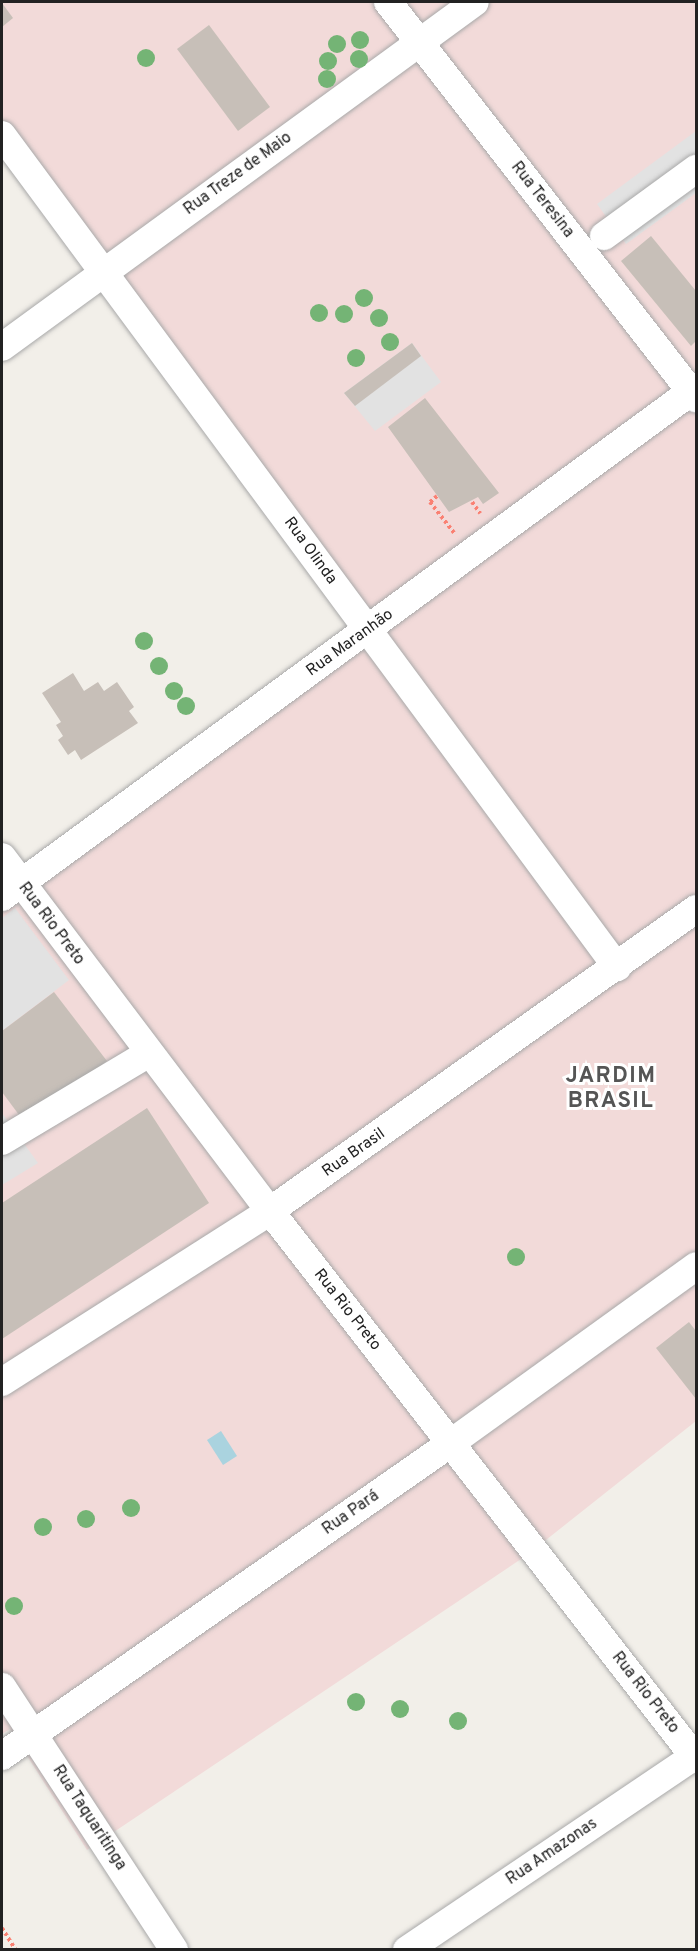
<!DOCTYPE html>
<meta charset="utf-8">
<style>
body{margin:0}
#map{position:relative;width:698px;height:1951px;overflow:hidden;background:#f2efe9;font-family:Overpass,sans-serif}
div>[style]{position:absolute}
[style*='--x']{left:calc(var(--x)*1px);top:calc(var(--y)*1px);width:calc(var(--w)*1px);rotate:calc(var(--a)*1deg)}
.commercial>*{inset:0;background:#f2dad9}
.parking>*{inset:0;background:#e2e2e2}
.water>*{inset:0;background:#aad3df}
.building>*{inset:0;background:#c7bfb8}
.path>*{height:4px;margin-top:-2px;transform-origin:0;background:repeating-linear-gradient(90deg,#fa8072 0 3px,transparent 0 6px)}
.roads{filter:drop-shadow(0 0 2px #a9a9a9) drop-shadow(0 0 2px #a9a9a9)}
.minor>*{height:28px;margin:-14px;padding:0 14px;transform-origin:14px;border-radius:14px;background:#fff}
.trees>*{width:18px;height:18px;margin:-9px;border-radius:50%;background:#74b475}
span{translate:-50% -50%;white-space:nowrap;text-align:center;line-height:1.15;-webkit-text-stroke:6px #fff;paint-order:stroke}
.street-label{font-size:16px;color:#222}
.district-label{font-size:22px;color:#555;font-weight:700;letter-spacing:1.5px}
.frame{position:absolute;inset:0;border:3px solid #222;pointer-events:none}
</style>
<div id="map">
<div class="commercial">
<div style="clip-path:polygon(2px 2px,696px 2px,696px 1421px,527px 1555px,87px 1850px,10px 1729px,2px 1734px,2px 883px,358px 623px,2px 138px)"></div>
</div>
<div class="parking">
<div style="clip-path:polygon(696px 131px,696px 193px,626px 244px,597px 204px)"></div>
<div style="clip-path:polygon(412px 343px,441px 382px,375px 431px,344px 393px)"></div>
<div style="clip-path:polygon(15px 908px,69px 980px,2px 1031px,2px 918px)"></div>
<div style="clip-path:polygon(2px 1113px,38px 1163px,2px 1185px)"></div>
</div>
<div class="water">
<div style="clip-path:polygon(221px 1431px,237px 1456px,223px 1465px,207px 1440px)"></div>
</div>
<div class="building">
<div style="clip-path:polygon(2px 3px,13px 18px,2px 27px)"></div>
<div style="clip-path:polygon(209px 25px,270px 107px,238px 131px,177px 49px)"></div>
<div style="clip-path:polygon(651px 236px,696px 291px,696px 341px,691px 346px,621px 261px)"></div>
<div style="clip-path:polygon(412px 343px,421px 356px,355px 406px,344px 393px)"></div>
<div style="clip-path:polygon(425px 398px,499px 493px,483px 504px,478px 497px,449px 512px,388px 427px)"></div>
<div style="clip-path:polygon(73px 673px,84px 691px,98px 682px,104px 691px,117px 682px,134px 707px,129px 711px,138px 723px,81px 760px,75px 750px,68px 755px,58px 740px,63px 736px,56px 725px,61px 722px,42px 693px)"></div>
<div style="clip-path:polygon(54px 992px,107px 1061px,25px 1123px,2px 1092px,2px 1031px)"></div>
<div style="clip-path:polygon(147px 1108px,209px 1203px,2px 1339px,2px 1203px)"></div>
<div style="clip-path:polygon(689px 1322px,696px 1331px,696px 1399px,656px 1348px)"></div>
</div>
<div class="path">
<div style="--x:437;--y:496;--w:9;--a:139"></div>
<div style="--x:430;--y:502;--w:39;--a:52"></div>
<div style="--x:472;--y:502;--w:14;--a:54"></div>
<div style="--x:2;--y:1928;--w:26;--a:58"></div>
</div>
<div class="roads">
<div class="minor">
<div style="--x:388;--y:2;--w:502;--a:52.13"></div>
<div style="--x:2;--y:135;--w:1035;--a:53.53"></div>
<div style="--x:604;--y:236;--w:114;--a:-36.1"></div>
<div style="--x:2;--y:347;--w:585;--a:-36.11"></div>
<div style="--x:2;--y:857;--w:444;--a:52.9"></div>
<div style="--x:270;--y:1211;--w:694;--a:52.14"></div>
<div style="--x:2;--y:897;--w:861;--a:-36.26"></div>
<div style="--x:2;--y:1141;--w:171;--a:-30.9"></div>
<div style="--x:2;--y:1382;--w:318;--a:-32.5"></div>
<div style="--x:270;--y:1211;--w:522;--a:-35.33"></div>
<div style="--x:2;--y:1687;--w:314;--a:56.8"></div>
<div style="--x:2;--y:1756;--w:547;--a:-34.88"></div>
<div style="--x:451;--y:1443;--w:302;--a:-35.8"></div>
<div style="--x:407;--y:1950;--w:349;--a:-34"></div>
</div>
</div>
<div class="trees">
<div style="left:360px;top:40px"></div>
<div style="left:337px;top:44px"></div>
<div style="left:146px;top:58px"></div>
<div style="left:359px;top:59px"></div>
<div style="left:328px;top:61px"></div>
<div style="left:327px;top:79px"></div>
<div style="left:364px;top:298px"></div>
<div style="left:319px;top:313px"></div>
<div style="left:344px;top:314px"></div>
<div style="left:379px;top:318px"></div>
<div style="left:390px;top:342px"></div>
<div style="left:356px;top:358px"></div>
<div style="left:144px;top:641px"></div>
<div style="left:159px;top:666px"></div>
<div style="left:174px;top:691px"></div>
<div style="left:186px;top:706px"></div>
<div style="left:516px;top:1257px"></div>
<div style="left:131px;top:1508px"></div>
<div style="left:86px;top:1519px"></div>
<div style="left:43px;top:1527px"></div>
<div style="left:14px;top:1606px"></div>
<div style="left:356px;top:1702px"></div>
<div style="left:400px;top:1709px"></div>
<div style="left:458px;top:1721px"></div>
</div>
<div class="street-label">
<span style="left:238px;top:174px;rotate:-36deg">Rua Treze de Maio</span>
<span style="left:542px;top:200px;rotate:52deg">Rua Teresina</span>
<span style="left:310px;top:551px;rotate:54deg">Rua Olinda</span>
<span style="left:350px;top:643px;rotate:-36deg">Rua Maranhão</span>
<span style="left:51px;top:924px;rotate:53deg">Rua Rio Preto</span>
<span style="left:354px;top:1153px;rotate:-35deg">Rua Brasil</span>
<span style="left:347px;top:1310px;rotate:52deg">Rua Rio Preto</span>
<span style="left:351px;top:1513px;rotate:-35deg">Rua Pará</span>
<span style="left:645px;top:1693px;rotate:52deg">Rua Rio Preto</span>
<span style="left:89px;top:1818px;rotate:57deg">Rua Taquaritinga</span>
<span style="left:552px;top:1852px;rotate:-34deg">Rua Amazonas</span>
</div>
<div class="district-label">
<span style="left:611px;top:1089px">JARDIM<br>BRASIL</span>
</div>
<div class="frame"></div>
</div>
